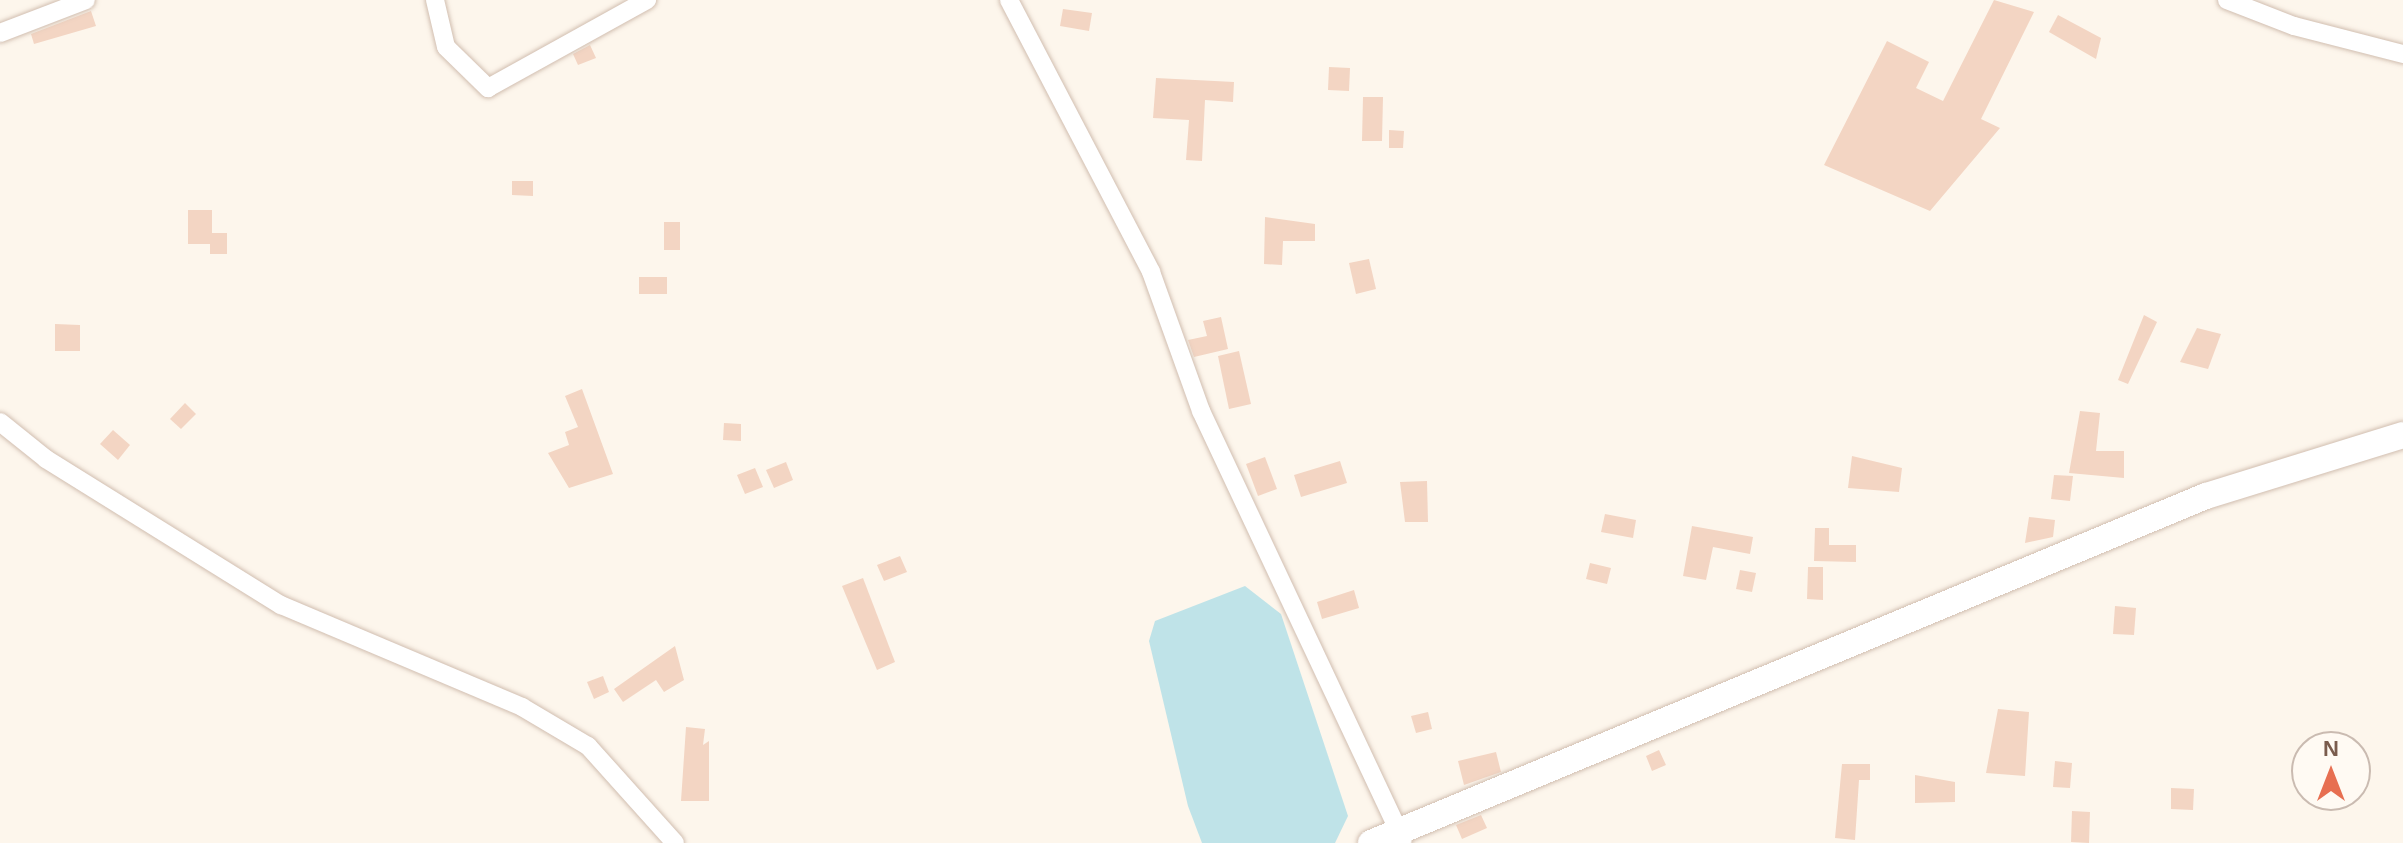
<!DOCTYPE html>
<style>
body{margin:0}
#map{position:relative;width:2403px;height:843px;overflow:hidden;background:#fdf6ec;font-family:Helvetica,sans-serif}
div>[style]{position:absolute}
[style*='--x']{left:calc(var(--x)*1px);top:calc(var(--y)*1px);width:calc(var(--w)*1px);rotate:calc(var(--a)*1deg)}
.water>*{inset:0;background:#bfe3e8}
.building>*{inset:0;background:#f3d5c3}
.roads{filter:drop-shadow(0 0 2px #d1beb0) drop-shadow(0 0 2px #d1beb0)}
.street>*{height:18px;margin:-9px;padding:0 9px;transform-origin:9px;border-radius:9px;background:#fff}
.secondary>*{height:26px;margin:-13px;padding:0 13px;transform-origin:13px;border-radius:13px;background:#fff}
span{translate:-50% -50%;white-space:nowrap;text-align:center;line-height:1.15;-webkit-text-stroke:6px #fffaf3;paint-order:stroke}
.north{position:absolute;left:2291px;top:731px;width:80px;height:80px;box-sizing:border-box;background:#fffaf3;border:2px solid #cabbb1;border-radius:50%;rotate:0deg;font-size:22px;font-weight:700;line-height:32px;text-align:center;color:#7a5c4d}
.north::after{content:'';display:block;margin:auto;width:28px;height:36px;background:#e76f51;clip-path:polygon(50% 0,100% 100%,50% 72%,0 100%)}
</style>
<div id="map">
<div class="water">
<div style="clip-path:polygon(1245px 586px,1281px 614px,1348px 816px,1335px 843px,1202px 843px,1188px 806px,1149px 641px,1155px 621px)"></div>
</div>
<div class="building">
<div style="clip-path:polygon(1994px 0,2034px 12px,1981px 119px,2000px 128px,1930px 211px,1824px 165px,1887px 41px,1929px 62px,1916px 88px,1943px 101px)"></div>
<div style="clip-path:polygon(1063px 9px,1092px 13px,1089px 31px,1060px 26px)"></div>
<div style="clip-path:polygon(91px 11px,96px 26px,34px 44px,31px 34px)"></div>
<div style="clip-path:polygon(2058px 15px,2101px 38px,2096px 59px,2049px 32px)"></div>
<div style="clip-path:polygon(590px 45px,596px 58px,578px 65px,573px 54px)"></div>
<div style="clip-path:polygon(1329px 67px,1350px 68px,1349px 91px,1328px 90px)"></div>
<div style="clip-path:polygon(1156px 78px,1234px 82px,1233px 102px,1205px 100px,1202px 161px,1186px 160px,1189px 120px,1153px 118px)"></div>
<div style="clip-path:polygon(1363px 97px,1383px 97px,1382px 141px,1362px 141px)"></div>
<div style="clip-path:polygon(1389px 130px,1404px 131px,1403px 148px,1389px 148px)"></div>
<div style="clip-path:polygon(512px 181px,533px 181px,533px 196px,512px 195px)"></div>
<div style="clip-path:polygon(188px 210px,212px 210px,212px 233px,227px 233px,227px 254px,210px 254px,210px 244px,188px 244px)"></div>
<div style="clip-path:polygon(1265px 217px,1315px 224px,1315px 241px,1283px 241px,1282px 265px,1264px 264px)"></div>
<div style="clip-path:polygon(664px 222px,680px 222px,680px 250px,664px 250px)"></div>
<div style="clip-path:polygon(1369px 259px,1376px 289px,1356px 294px,1349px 263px)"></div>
<div style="clip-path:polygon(639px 277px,667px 277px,667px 294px,639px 294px)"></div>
<div style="clip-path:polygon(2144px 315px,2157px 322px,2128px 384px,2118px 380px)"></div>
<div style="clip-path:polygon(1221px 317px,1228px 349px,1194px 357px,1188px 340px,1207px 336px,1203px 321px)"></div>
<div style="clip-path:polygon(55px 324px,80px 325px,80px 351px,55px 351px)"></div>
<div style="clip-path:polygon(2197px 328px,2221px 334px,2208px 369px,2180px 362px)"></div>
<div style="clip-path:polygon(1239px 351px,1251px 404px,1229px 409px,1218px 356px)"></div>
<div style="clip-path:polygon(582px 389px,613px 474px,569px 488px,548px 453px,569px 445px,565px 432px,578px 427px,565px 396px)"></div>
<div style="clip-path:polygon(185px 403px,196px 414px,181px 429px,170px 419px)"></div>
<div style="clip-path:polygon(2080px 411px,2100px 413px,2096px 451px,2124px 451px,2124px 478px,2069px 473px)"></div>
<div style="clip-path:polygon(724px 423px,741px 424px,741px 441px,723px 440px)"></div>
<div style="clip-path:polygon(113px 430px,130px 445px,118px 460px,100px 444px)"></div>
<div style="clip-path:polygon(1852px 456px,1902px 468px,1899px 492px,1848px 488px)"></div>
<div style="clip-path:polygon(1265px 457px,1277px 489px,1258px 496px,1246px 464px)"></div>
<div style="clip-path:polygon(1340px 461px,1347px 483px,1301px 497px,1294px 475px)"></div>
<div style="clip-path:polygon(786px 462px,793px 480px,774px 488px,766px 470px)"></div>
<div style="clip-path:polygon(755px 468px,763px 487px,745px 494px,737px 475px)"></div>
<div style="clip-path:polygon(2054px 475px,2073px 476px,2070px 501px,2051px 499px)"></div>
<div style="clip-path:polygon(1427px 481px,1428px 522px,1405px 522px,1400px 482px)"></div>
<div style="clip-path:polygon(1605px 514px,1636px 520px,1633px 538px,1601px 532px)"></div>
<div style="clip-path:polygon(2029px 517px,2055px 520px,2053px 537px,2025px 543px)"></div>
<div style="clip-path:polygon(1692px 526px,1753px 537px,1750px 554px,1713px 547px,1706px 580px,1683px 576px)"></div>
<div style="clip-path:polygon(1815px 528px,1829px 528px,1829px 545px,1856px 545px,1856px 562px,1814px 561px)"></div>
<div style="clip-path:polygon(900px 556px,907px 572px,884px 581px,877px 565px)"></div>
<div style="clip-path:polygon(1590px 563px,1611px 568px,1607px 584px,1586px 579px)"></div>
<div style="clip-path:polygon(1808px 567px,1823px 567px,1823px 600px,1807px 599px)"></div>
<div style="clip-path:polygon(1740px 570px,1756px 573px,1752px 592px,1736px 589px)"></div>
<div style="clip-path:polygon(863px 578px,895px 662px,877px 670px,842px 586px)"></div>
<div style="clip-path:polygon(1354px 590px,1359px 608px,1322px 619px,1317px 602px)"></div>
<div style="clip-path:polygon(2115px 606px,2136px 608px,2134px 635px,2113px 634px)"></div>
<div style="clip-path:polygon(675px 646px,684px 680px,664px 692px,656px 680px,623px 702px,614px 689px)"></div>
<div style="clip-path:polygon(603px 676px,609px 692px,594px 699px,587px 682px)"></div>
<div style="clip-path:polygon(1998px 709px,2029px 712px,2025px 776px,1986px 773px)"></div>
<div style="clip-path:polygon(1428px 712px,1432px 729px,1416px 733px,1411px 716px)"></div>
<div style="clip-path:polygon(686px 727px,705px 729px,703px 745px,709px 741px,709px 801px,681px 801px)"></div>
<div style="clip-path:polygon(1659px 750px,1666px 765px,1652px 771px,1646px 756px)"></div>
<div style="clip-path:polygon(1496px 752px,1501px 772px,1464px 785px,1458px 761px)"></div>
<div style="clip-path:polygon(2055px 761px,2072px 763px,2070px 788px,2053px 787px)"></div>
<div style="clip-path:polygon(1842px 764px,1870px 764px,1870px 780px,1859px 780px,1855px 840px,1835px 838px)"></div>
<div style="clip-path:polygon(1915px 775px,1955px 782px,1955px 802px,1915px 803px)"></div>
<div style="clip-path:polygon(2171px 788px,2194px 789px,2193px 810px,2171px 809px)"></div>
<div style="clip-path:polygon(2072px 811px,2090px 812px,2089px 843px,2071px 842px)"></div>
<div style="clip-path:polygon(1481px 815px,1487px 828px,1462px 839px,1456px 825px)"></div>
</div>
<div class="roads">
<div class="street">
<div style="--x:435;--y:0;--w:48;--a:76.8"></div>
<div style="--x:446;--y:47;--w:59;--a:44.3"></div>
<div style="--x:488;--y:88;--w:182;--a:-29"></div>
<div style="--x:1009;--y:0;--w:307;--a:62.4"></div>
<div style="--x:1151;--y:272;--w:148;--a:70.2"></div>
<div style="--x:1201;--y:411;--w:474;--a:64.8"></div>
<div style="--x:2227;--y:0;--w:72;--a:21.2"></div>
<div style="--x:2294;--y:26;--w:113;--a:14.4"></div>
<div style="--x:0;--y:33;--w:92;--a:-21"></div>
<div style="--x:0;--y:422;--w:59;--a:38.8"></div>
<div style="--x:46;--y:459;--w:277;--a:31.9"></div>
<div style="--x:281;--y:605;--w:262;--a:22.9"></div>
<div style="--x:522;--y:707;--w:77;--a:30.6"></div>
<div style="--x:588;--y:746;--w:130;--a:48.1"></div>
</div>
<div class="secondary">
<div style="--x:1371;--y:843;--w:904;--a:-22.57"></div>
<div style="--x:2206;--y:496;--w:206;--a:-17.2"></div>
</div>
</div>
<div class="north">N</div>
</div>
